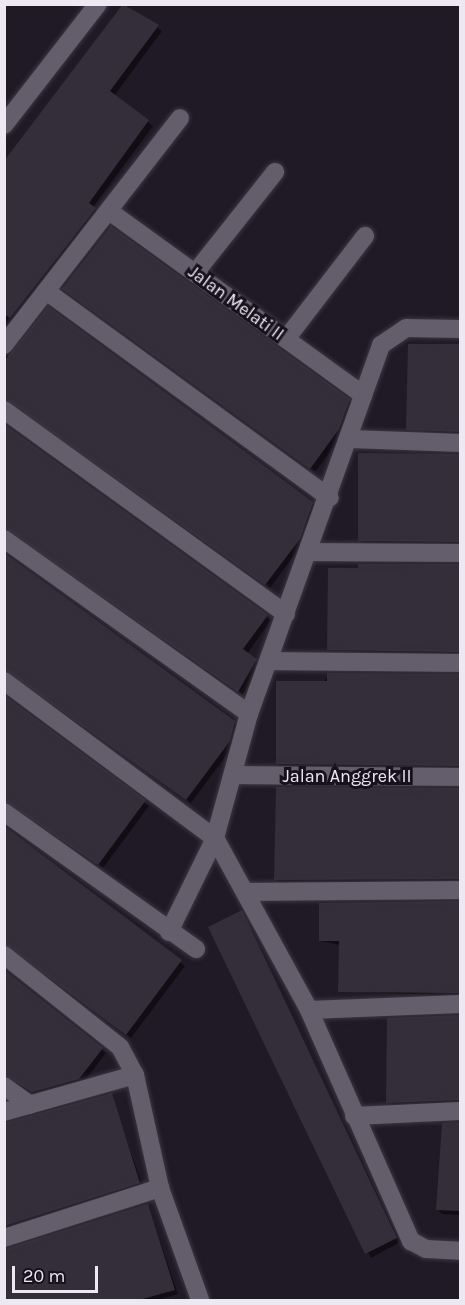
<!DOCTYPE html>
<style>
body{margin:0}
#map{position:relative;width:465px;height:1305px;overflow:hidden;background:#1f1a26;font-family:Karla,sans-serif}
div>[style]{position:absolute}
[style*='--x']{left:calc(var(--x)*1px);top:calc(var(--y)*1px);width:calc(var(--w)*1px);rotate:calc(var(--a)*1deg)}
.shadow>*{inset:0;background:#0007}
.building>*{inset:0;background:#342e3b}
.roads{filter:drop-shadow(0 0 2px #3b3741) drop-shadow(0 0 2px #3b3741)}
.street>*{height:18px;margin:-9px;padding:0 9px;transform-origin:9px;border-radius:9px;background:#645e6c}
span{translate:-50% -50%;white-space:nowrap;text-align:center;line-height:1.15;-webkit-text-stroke:6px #16111d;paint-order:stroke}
.street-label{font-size:18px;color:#ede9f2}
.frame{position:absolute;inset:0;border:6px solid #ede9f2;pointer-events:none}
.scale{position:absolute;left:12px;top:1266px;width:86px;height:27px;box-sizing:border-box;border:3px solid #ede9f2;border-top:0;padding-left:8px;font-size:18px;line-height:21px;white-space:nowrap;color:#ede9f2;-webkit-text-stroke:4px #16111d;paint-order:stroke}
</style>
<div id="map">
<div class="shadow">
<div style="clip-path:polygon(125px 4px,162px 31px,114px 96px,153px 126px,93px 207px,99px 213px,4px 336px,4px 164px)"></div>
<div style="clip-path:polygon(68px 293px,349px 400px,353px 405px,343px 434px,315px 472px)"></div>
<div style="clip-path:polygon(410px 346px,460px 346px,460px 435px,408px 429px)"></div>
<div style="clip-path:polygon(13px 354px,312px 503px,316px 507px,301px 546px,270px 588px,4px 390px,4px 357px)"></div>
<div style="clip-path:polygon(4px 444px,271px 620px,247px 654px,260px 665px,243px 695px,16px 534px,4px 535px)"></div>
<div style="clip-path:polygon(360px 455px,460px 455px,460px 545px,364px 545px)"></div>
<div style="clip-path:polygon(4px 555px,239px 727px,234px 745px,191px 803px,16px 676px,4px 677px)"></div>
<div style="clip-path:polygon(460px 566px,460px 655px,329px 650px,329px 569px)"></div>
<div style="clip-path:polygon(329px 674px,460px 676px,460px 769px,282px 768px,277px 764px)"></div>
<div style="clip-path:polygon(4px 697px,149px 806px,103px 868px,16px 806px,4px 808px)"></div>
<div style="clip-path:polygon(277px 788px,460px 790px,460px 883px,280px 884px,276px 880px)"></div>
<div style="clip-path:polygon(4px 827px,185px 966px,131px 1038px,17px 950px,4px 949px)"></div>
<div style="clip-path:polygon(460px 903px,460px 996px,340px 991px,340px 945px,321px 941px,320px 904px)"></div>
<div style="clip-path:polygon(241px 912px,400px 1242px,371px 1258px,210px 927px)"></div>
<div style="clip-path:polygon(4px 972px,106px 1053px,83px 1083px,37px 1096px,4px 1078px)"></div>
<div style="clip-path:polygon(460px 1017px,460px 1104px,392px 1107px,388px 1020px)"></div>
<div style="clip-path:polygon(111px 1095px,143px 1187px,4px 1232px,4px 1128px)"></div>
<div style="clip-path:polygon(460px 1122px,460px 1215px,442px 1214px,438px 1210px,444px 1124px)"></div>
<div style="clip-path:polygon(148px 1205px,178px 1294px,158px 1300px,4px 1300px,4px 1249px)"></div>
</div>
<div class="building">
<div style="clip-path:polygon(123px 4px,159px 25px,110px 91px,149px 120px,89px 203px,96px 208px,10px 318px,4px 314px,4px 161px)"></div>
<div style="clip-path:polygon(111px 226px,350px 399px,339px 429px,310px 469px,62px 289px)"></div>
<div style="clip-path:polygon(48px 306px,313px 502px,300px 539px,265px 585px,4px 399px,4px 361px)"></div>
<div style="clip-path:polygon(408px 344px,460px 344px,460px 432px,406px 430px)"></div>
<div style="clip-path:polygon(4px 424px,268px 615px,243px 649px,257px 659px,238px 692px,4px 528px)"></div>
<div style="clip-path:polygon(358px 453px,460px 454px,460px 542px,358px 541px)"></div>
<div style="clip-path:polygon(4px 553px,235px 721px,230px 741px,186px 800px,4px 670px)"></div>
<div style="clip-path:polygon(358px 564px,460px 564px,460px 652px,327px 650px,328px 568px,358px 568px)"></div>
<div style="clip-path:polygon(327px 673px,460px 674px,460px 766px,276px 764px,276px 681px,327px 681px)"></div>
<div style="clip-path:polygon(4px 695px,146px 800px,98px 865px,4px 801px)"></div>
<div style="clip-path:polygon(276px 787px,460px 788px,460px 879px,274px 880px)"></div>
<div style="clip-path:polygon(4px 826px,182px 960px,126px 1035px,4px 944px)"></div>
<div style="clip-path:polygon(460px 901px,459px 993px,338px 992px,339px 941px,319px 941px,319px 903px)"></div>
<div style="clip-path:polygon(242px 910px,397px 1238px,365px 1254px,208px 927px)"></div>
<div style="clip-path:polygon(4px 970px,103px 1048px,79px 1079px,32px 1092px,4px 1075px)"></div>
<div style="clip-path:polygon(460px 1015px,460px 1100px,386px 1103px,387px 1018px)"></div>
<div style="clip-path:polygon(112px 1093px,140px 1183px,4px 1226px,4px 1123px)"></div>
<div style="clip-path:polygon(460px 1122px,460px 1211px,436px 1210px,442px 1123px)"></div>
<div style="clip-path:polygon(148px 1204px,175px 1290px,139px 1300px,4px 1300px,4px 1249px)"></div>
</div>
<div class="roads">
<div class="street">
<div style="--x:4;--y:125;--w:153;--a:-52.2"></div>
<div style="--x:109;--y:211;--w:314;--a:35.9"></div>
<div style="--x:195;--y:273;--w:129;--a:-51.6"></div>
<div style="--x:46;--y:291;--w:351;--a:36.1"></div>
<div style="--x:286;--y:339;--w:130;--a:-52.5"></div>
<div style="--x:4;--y:345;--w:287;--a:-52.2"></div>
<div style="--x:4;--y:410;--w:348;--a:35.9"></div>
<div style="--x:352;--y:439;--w:108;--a:2.1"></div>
<div style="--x:4;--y:539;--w:301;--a:35.5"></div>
<div style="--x:310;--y:552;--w:150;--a:0.4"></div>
<div style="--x:269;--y:661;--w:191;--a:0.6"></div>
<div style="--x:4;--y:681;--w:263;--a:36.7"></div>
<div style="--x:215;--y:838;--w:196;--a:61.3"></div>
<div style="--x:309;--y:1010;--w:253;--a:66.2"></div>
<div style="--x:411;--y:1241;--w:17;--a:28"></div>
<div style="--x:426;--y:1249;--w:34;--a:3"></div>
<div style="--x:234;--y:775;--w:226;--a:0.5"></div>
<div style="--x:4;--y:812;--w:236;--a:35.5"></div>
<div style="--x:248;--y:892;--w:212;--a:-0.5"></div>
<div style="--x:169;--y:932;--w:105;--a:-63.9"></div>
<div style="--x:215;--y:838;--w:129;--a:-74.7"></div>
<div style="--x:249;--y:714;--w:392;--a:-70.3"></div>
<div style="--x:381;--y:345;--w:30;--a:-34"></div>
<div style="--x:406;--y:328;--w:54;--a:1.1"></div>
<div style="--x:4;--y:955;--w:148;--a:38.4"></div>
<div style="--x:120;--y:1047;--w:32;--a:62"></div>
<div style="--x:135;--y:1075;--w:116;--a:77.5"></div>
<div style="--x:160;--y:1188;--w:119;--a:70.3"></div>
<div style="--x:309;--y:1010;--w:151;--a:-2.3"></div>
<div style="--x:4;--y:1086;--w:32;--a:36"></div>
<div style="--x:4;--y:1112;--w:136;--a:-15.8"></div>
<div style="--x:354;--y:1116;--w:106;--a:-2.7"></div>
<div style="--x:4;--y:1238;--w:164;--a:-17.8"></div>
</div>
</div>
<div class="street-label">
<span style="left:236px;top:303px;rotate:36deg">Jalan Melati II</span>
<span style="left:347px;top:776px">Jalan Anggrek II</span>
</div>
<div class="frame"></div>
<div class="scale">20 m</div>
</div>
